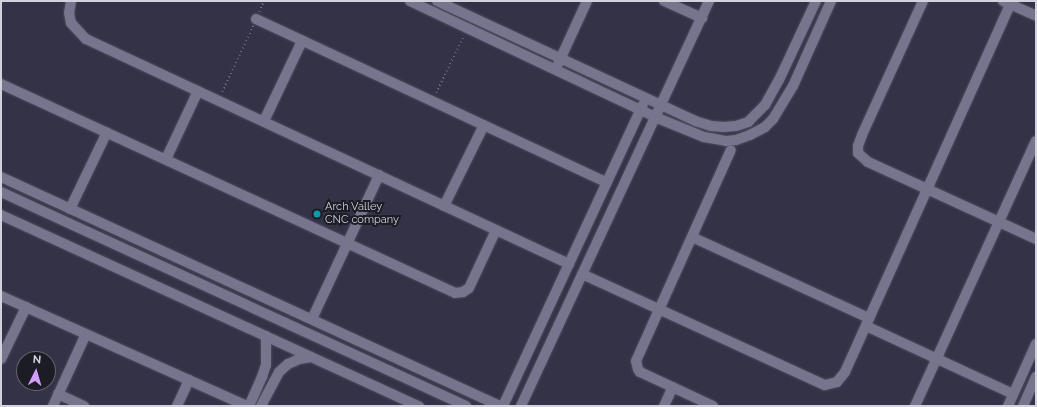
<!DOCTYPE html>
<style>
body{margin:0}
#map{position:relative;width:1037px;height:407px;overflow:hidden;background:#343247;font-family:Raleway,sans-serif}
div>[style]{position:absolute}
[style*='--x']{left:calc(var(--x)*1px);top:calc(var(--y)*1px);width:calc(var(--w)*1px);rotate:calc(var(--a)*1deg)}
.path>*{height:1.5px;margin-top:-0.75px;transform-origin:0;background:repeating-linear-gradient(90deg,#6d6b7d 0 1px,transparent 0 4px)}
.roads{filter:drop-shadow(0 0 1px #4f4d5f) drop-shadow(0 0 1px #4f4d5f)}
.minor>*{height:10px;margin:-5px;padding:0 5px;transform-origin:5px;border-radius:5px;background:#76758d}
.dots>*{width:11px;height:11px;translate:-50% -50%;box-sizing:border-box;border:2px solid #1c1c25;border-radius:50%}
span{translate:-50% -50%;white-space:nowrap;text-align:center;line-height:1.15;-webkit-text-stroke:4px #1c1c25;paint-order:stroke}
.poi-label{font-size:11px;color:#d2d1de}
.left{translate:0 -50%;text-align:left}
.frame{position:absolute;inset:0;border:2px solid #d2d1de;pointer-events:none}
.north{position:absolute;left:16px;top:351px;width:40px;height:40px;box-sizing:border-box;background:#1c1c25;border:1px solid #65646f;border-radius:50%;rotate:5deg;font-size:11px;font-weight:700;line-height:16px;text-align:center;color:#d2d1de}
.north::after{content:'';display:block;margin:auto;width:14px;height:18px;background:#d29dfd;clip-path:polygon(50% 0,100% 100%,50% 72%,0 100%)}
</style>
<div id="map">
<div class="path">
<div style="--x:259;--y:12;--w:12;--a:-66"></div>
<div style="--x:222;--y:92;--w:73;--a:-64.8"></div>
<div style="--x:436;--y:93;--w:64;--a:-64.2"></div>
</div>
<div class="roads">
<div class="minor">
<div style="--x:71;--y:1;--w:12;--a:99"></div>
<div style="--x:69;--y:13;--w:10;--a:79"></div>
<div style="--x:71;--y:23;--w:22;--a:47"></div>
<div style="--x:86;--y:39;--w:533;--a:24.98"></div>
<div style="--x:410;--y:1;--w:271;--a:25.3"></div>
<div style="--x:655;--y:117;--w:53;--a:22.2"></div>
<div style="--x:704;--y:137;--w:22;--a:10"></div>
<div style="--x:726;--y:141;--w:10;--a:-6"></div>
<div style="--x:736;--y:140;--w:15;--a:-20"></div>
<div style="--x:750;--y:135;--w:17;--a:-28"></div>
<div style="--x:765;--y:127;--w:11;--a:-45"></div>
<div style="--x:773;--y:119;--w:39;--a:-59"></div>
<div style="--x:793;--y:86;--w:93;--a:-65.9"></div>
<div style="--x:437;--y:1;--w:285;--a:24.9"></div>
<div style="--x:695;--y:121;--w:17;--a:17"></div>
<div style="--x:711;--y:126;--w:13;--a:4"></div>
<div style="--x:724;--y:127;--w:12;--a:-5"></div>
<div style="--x:736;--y:126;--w:13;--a:-18"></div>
<div style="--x:748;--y:122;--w:24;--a:-45"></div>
<div style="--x:765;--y:105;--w:29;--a:-61"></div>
<div style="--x:779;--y:80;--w:87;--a:-64.9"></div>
<div style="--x:664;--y:1;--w:42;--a:24.1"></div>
<div style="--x:923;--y:1;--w:147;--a:114.5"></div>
<div style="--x:862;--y:135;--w:12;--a:110"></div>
<div style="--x:858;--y:146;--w:7;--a:90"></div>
<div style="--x:858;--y:153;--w:13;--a:42"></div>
<div style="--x:868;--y:162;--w:185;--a:24.6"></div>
<div style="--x:1003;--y:1;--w:36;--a:24"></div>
<div style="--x:256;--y:19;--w:387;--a:25"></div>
<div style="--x:558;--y:64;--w:69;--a:-65.3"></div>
<div style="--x:1;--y:84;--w:500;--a:24.7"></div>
<div style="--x:455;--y:293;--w:8;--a:-7"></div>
<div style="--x:463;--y:292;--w:7;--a:-34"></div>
<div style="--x:469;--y:288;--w:64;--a:-65"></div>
<div style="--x:264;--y:121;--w:89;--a:-64.6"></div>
<div style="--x:166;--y:159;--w:75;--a:-64.8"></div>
<div style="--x:1;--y:177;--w:549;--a:24.65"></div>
<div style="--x:1;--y:192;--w:512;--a:24.71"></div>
<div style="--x:444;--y:206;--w:90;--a:-63.7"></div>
<div style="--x:70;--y:209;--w:85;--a:-64.3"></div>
<div style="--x:1;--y:215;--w:460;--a:24.6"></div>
<div style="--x:692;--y:237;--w:195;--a:24.6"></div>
<div style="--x:582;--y:274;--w:267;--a:24.6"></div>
<div style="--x:825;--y:385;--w:12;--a:-14"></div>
<div style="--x:837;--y:382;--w:13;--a:-51"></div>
<div style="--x:845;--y:372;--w:403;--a:-65.8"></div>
<div style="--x:1;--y:296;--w:269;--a:24.1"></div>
<div style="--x:312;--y:319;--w:159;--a:-65"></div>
<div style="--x:866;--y:326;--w:162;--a:24.8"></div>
<div style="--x:1;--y:359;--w:58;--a:-64.3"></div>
<div style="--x:58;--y:394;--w:29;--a:25"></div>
<div style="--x:53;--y:406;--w:79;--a:-65.4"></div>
<div style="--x:177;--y:406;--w:29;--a:-65"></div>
<div style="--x:249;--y:406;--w:32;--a:-66"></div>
<div style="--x:262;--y:377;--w:13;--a:-72"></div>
<div style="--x:266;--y:365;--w:29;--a:-90"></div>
<div style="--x:261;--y:406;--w:38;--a:-62"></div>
<div style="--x:279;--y:372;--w:12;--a:-42"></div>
<div style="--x:288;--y:364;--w:12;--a:-24"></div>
<div style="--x:299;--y:359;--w:12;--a:-9"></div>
<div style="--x:503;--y:406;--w:332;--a:-65.1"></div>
<div style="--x:521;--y:406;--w:447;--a:-65.1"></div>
<div style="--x:664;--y:406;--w:21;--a:-65"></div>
<div style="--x:713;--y:406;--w:81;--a:-155"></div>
<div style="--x:640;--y:372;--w:4;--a:-124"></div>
<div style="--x:638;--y:369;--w:8;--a:-104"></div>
<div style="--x:636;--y:361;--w:231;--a:-65.8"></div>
<div style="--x:915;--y:406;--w:291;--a:-65.5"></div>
<div style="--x:1008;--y:406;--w:68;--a:-65.7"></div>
<div style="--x:1023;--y:406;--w:32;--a:-66"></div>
</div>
</div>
<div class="dots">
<div style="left:317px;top:214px;background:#0f9aa8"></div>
</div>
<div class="poi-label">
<span class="left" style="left:325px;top:214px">Arch Valley<br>CNC company</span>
</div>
<div class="frame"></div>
<div class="north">N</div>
</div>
